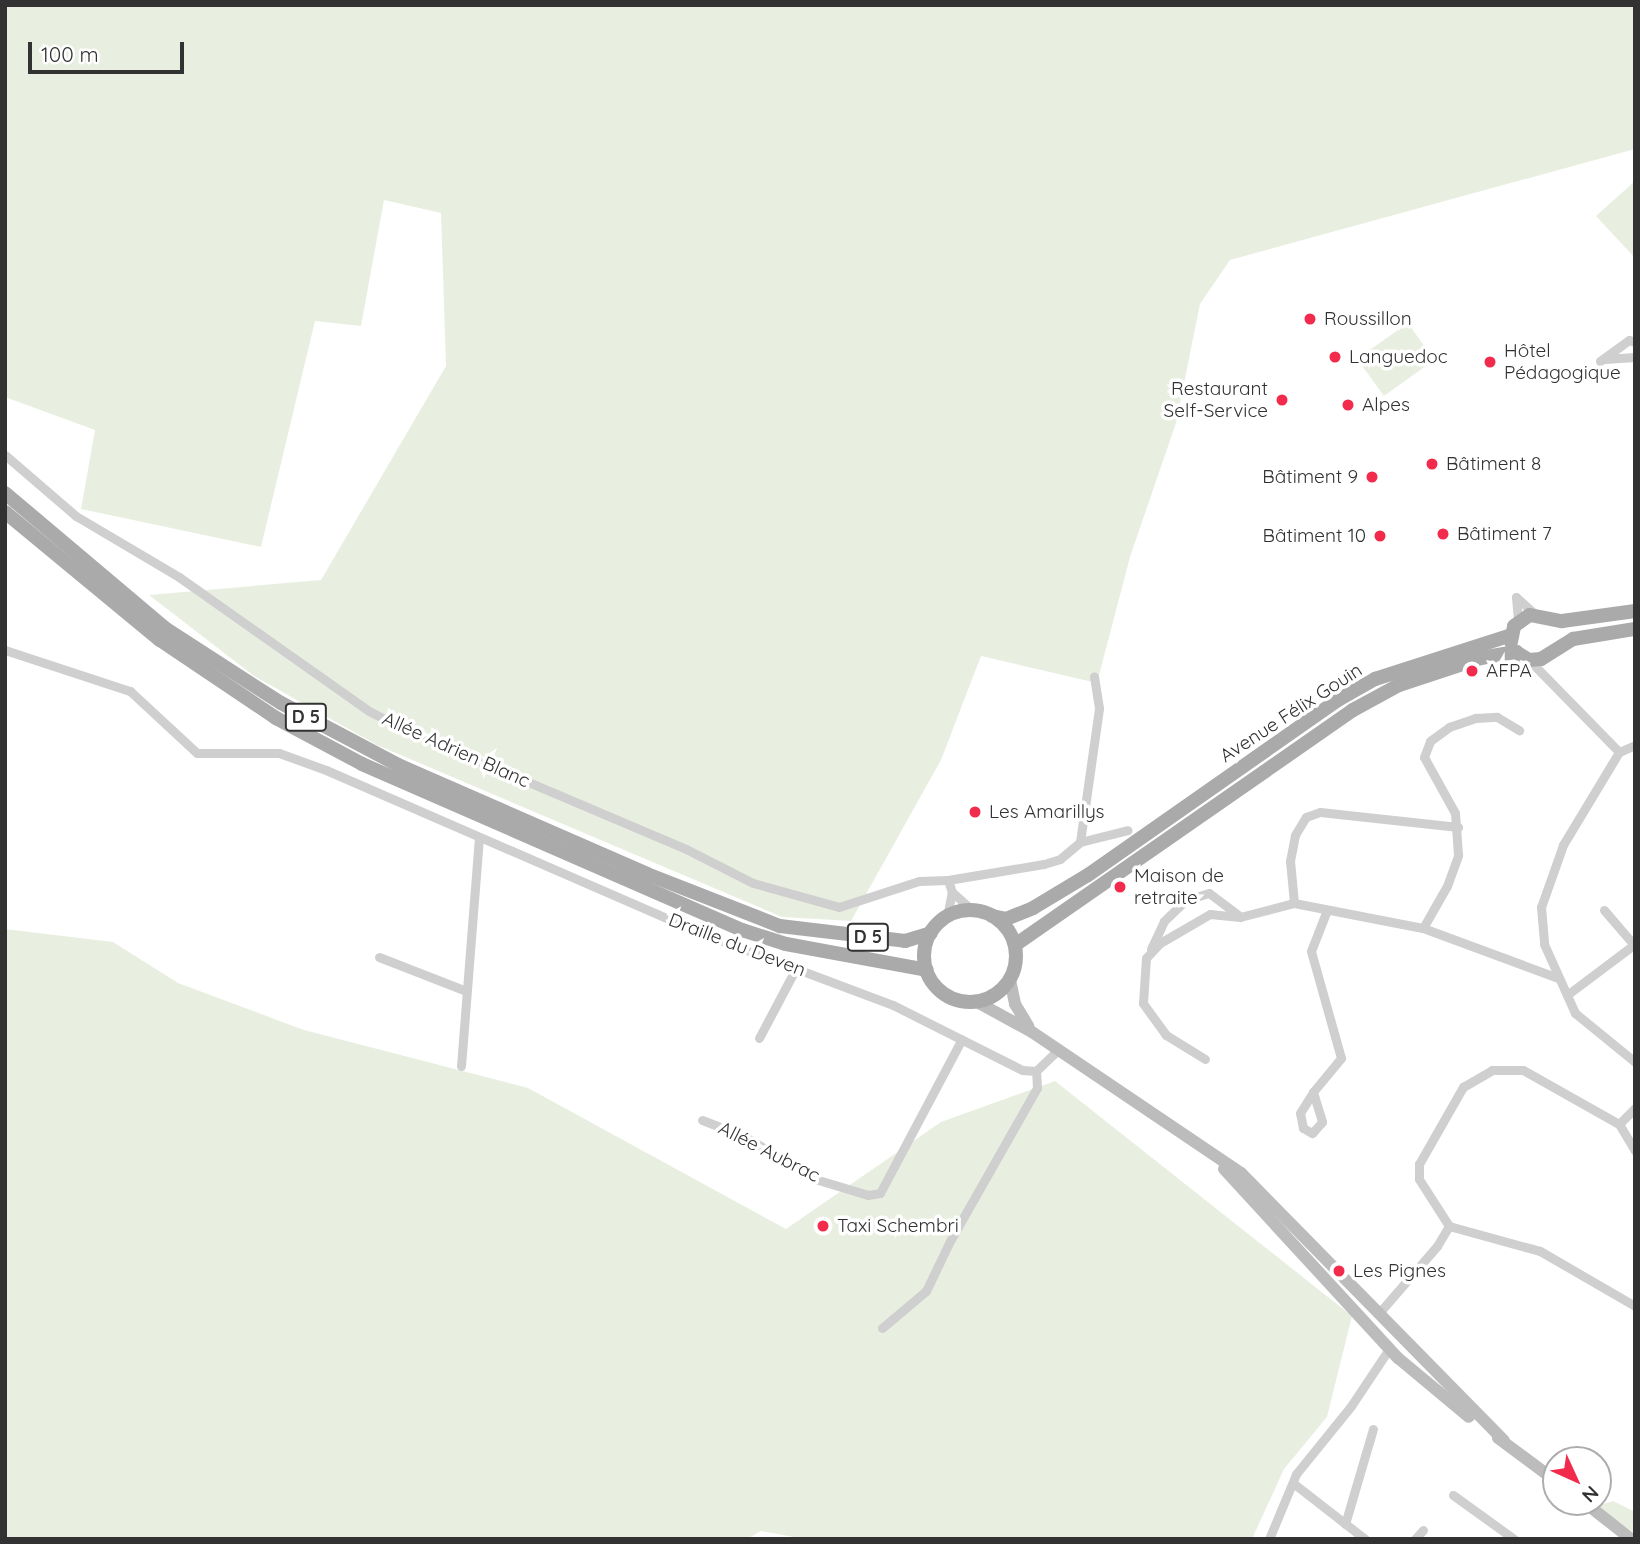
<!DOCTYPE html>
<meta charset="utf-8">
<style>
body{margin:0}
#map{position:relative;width:1640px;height:1544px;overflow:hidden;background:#fff;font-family:Quicksand,sans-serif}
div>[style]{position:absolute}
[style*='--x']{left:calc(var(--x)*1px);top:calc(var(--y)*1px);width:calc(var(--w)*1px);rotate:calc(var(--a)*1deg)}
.green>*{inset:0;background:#e9efe0}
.street>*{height:9px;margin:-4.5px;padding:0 4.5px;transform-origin:4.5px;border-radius:4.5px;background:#cfcfcf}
.secondary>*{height:12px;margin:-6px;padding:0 6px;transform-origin:6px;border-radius:6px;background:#bcbcbc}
.primary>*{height:14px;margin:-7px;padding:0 7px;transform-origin:7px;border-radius:7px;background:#aaa}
.primary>.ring{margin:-7px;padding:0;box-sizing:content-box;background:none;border:14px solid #aaa;border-radius:50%}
.dots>*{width:19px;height:19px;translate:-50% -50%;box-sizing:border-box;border:4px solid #fff;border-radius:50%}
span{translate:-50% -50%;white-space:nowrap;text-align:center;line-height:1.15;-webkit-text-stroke:7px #fff;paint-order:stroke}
.shield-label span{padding:2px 5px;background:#fff;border:2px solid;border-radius:5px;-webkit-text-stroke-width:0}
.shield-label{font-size:18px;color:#323232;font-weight:700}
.poi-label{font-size:19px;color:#323232}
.left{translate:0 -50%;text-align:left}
.right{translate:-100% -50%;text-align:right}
.street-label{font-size:19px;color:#323232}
.frame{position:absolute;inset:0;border:7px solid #323232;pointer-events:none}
.north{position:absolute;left:1542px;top:1446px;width:70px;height:70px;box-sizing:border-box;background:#fff;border:2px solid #adadad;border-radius:50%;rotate:135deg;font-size:19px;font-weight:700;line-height:28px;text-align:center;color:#323232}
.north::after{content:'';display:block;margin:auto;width:24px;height:32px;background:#f22a4b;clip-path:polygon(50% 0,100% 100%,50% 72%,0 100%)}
.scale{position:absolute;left:28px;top:42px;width:156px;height:32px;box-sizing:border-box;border:4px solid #323232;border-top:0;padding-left:9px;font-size:21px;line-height:24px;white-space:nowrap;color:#323232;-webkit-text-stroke:5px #fff;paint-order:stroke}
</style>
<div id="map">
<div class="green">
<div style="clip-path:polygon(5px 5px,1635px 5px,1635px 149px,1230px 260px,1200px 304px,1176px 423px,1130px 557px,1097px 683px,981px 656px,941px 760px,851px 921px,782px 917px,377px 745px,254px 676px,149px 595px,321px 580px,446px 366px,441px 213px,384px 200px,361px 326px,315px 321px,261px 547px,81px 509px,95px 430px,5px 397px)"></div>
<div style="clip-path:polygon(1635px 181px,1635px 258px,1596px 216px)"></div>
<div style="clip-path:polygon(1408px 323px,1434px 360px,1384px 396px,1357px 359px)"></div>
<div style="clip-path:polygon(5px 929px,113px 942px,178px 983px,304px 1030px,528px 1088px,786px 1229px,941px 1122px,1055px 1081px,1352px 1316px,1327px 1417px,1284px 1469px,1252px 1539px,805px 1539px,761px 1531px,747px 1539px,5px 1539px)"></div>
<div style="clip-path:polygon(1613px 1501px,1635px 1512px,1635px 1534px,1597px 1506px)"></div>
</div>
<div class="street">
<div style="--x:1605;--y:359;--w:30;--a:-4"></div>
<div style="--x:1600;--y:361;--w:36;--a:-36"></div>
<div style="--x:1629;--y:340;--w:6;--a:18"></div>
<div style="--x:5;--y:455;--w:94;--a:40.7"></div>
<div style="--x:76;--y:516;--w:120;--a:30.6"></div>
<div style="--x:179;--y:577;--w:232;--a:35.2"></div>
<div style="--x:369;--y:711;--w:42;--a:27.2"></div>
<div style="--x:406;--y:730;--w:304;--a:23"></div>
<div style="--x:686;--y:849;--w:75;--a:26.9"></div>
<div style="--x:753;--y:883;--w:89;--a:15.6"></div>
<div style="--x:839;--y:907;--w:84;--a:-18"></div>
<div style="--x:919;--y:881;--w:29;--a:-2"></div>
<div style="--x:948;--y:880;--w:13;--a:72"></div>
<div style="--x:952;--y:892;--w:27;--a:42"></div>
<div style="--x:1516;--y:597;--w:27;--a:42"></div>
<div style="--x:1516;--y:597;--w:24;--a:85"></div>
<div style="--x:5;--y:650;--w:132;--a:18.2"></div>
<div style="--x:130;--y:691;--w:91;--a:42.8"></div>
<div style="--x:197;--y:753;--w:82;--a:0"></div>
<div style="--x:279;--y:753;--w:50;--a:19.9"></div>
<div style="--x:326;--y:770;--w:404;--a:23.5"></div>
<div style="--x:696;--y:931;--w:210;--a:20.6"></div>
<div style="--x:893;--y:1005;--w:144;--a:26.7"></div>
<div style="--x:1022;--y:1070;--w:14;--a:4"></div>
<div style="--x:1036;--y:1071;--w:30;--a:-44"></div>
<div style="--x:1529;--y:660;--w:129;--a:45.6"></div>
<div style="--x:1635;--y:745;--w:17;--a:156"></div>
<div style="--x:1619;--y:752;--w:109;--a:121.1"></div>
<div style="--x:1563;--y:845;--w:66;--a:109.5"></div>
<div style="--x:1541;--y:907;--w:37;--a:85"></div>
<div style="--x:1544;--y:944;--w:76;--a:65.8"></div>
<div style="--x:1575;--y:1013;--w:77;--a:39.2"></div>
<div style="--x:1080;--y:842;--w:135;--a:-81.9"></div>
<div style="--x:1099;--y:708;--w:32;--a:-99"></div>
<div style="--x:948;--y:880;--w:97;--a:-9.5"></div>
<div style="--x:1044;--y:864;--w:17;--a:-17"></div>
<div style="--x:1060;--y:859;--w:26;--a:-40"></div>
<div style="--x:1080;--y:842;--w:49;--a:-14"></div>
<div style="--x:1294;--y:903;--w:42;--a:-95.4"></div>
<div style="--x:1290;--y:861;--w:26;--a:-79"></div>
<div style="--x:1295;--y:835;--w:21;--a:-59"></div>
<div style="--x:1306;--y:817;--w:15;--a:-20"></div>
<div style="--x:1320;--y:812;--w:139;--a:6.2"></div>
<div style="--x:1604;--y:910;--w:46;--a:49.4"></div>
<div style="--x:947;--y:917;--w:25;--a:-79"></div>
<div style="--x:1423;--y:928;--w:48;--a:-60.3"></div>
<div style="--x:1447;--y:886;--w:33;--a:-70"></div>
<div style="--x:1458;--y:855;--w:42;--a:-94.1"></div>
<div style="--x:1455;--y:813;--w:64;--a:-119"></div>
<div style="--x:1424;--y:757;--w:17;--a:-69"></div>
<div style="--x:1430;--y:741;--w:24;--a:-36"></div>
<div style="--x:1449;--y:727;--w:28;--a:-19"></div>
<div style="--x:1475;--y:718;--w:22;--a:-3"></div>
<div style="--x:1497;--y:717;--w:26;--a:31"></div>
<div style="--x:1151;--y:949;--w:31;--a:-65"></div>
<div style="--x:1164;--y:921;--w:30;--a:-44"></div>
<div style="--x:1186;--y:900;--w:24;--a:-17"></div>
<div style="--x:1209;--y:893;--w:38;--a:37"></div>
<div style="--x:379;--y:957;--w:93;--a:21.3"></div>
<div style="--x:1567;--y:995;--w:85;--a:-36.9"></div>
<div style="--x:759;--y:1038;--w:79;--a:-62.1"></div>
<div style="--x:1205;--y:1059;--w:46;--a:-148.4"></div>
<div style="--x:1166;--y:1035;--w:39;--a:-126"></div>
<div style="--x:1143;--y:1003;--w:45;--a:-86.2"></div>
<div style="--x:1146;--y:958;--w:21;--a:-47"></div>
<div style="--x:1160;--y:943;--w:58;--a:-30.1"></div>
<div style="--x:1210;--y:914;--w:30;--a:6"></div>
<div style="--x:1240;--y:917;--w:56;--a:-14.5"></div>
<div style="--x:1294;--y:903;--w:131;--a:11"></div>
<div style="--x:1423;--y:928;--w:144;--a:20.3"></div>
<div style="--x:461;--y:1066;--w:228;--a:-85.5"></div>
<div style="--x:1313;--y:1092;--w:31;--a:73"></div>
<div style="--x:1322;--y:1122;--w:15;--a:132"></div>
<div style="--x:1312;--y:1133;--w:10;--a:-151"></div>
<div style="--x:1303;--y:1128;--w:15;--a:-101"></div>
<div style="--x:1300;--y:1113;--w:25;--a:-58"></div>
<div style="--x:1313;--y:1092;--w:44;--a:-50.5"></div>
<div style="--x:1341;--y:1058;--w:111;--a:-105.7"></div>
<div style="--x:1311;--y:951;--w:44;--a:-68.7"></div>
<div style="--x:702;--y:1120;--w:45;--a:20.9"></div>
<div style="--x:744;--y:1136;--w:83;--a:31.2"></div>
<div style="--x:815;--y:1179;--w:55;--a:16.8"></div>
<div style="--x:868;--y:1195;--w:12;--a:-9"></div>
<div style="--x:880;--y:1193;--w:174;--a:-62"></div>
<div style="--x:1619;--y:1124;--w:23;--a:-45"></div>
<div style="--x:1449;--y:1226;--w:94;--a:15.4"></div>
<div style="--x:1540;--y:1251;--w:110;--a:30.1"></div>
<div style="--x:1379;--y:1313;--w:89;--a:-49.1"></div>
<div style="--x:1437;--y:1246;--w:23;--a:-59"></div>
<div style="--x:1449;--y:1226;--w:56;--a:-122.6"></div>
<div style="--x:1419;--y:1179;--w:15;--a:-90"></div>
<div style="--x:1419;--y:1164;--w:89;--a:-60.3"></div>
<div style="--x:1463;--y:1087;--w:34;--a:-30"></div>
<div style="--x:1492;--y:1070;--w:31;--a:0"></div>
<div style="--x:1523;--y:1070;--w:110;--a:29.4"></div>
<div style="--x:1619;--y:1124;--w:31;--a:59"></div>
<div style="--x:882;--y:1328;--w:57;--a:-40.1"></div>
<div style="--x:926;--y:1291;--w:55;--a:-64.4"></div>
<div style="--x:950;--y:1241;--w:176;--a:-60.4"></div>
<div style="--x:1037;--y:1088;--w:17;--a:-93"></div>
<div style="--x:1293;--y:1483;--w:91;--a:37.9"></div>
<div style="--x:1453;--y:1495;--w:75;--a:35.8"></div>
<div style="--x:1345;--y:1524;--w:99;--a:-73.6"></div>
<div style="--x:1269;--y:1539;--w:70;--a:-67.4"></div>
<div style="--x:1296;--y:1474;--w:87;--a:-51"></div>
<div style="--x:1351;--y:1406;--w:69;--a:-56.3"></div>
<div style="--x:1415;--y:1539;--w:12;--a:-48"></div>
</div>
<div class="secondary">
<div style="--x:1010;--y:980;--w:25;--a:78"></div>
<div style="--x:1015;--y:1004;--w:26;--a:59"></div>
<div style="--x:977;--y:1002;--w:63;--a:28.6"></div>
<div style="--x:1032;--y:1032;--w:252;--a:34"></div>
<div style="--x:1241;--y:1173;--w:375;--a:45.5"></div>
<div style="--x:1224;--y:1169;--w:257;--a:47.4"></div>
<div style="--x:1398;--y:1358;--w:92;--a:39.7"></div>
<div style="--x:1498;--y:1438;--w:72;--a:36.6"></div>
<div style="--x:1584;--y:1502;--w:60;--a:38.2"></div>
</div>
<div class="primary">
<div style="--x:5;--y:493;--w:211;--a:40.2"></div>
<div style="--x:166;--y:629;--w:137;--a:32.8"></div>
<div style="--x:281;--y:703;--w:132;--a:27.9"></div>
<div style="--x:398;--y:765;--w:272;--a:23.6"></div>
<div style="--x:647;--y:874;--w:143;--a:21.4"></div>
<div style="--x:780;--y:926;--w:126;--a:6.8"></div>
<div style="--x:905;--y:941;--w:27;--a:-17"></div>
<div style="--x:5;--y:512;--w:201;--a:39.6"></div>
<div style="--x:160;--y:640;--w:140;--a:33.9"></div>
<div style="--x:276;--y:718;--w:98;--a:28.1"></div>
<div style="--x:362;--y:764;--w:415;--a:23.6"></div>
<div style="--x:742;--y:930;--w:46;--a:17.7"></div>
<div style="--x:786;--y:944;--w:143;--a:10.4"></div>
<div style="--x:1511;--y:642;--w:16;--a:-79"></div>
<div style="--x:1514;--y:626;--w:19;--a:-35"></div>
<div style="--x:1530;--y:615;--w:33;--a:11"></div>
<div style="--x:1562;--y:621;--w:74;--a:-7.8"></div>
<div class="ring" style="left:924px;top:910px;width:78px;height:78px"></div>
<div style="--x:992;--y:916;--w:14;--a:12"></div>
<div style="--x:1006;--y:919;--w:29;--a:-22"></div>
<div style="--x:1033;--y:908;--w:64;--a:-31"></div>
<div style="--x:1088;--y:875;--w:305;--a:-35"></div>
<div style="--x:1338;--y:700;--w:43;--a:-29.6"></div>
<div style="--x:1375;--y:679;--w:143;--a:-17.9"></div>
<div style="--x:1015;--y:945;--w:412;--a:-34.8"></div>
<div style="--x:1353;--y:710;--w:52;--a:-28.5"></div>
<div style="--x:1399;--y:685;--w:86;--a:-18.2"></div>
<div style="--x:1481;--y:658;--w:36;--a:-10"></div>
<div style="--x:1516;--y:652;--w:15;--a:32"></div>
<div style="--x:1529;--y:660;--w:12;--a:-5"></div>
<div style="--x:1541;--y:659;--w:38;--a:-32"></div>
<div style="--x:1573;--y:639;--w:63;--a:-9.2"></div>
</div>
<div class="dots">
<div style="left:1310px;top:319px;background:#f22a4b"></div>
<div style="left:1335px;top:357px;background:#f22a4b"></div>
<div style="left:1490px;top:362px;background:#f22a4b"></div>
<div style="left:1282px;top:400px;background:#f22a4b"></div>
<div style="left:1348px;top:405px;background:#f22a4b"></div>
<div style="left:1432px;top:464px;background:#f22a4b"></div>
<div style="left:1372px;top:477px;background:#f22a4b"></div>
<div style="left:1443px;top:534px;background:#f22a4b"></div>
<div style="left:1380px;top:536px;background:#f22a4b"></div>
<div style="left:1472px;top:671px;background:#f22a4b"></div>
<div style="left:975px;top:812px;background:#f22a4b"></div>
<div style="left:1120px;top:887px;background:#f22a4b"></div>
<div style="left:823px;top:1226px;background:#f22a4b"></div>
<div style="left:1339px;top:1271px;background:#f22a4b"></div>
</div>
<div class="shield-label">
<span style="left:306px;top:717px">D 5</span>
<span style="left:868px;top:937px">D 5</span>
</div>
<div class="poi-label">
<span class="left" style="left:1324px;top:319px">Roussillon</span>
<span class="left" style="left:1504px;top:362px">Hôtel<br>Pédagogique</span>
<span class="left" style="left:1349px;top:357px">Languedoc</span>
<span class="right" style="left:1268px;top:400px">Restaurant<br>Self-Service</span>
<span class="left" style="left:1362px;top:405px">Alpes</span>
<span class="left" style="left:1446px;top:464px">Bâtiment 8</span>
<span class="right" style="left:1358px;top:477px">Bâtiment 9</span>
<span class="left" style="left:1457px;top:534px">Bâtiment 7</span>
<span class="right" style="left:1366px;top:536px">Bâtiment 10</span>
<span class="left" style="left:1486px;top:671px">AFPA</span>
<span class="left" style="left:989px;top:812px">Les Amarillys</span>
<span class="left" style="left:1134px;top:887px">Maison de<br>retraite</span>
<span class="left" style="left:837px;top:1226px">Taxi Schembri</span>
<span class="left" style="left:1353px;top:1271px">Les Pignes</span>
</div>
<div class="street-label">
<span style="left:1291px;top:713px;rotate:-33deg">Avenue Félix Gouin</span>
<span style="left:456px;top:750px;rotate:24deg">Allée Adrien Blanc</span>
<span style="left:737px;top:945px;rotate:21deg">Draille du Deven</span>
<span style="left:769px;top:1152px;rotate:27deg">Allée Aubrac</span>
</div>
<div class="frame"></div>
<div class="north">N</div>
<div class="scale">100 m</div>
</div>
